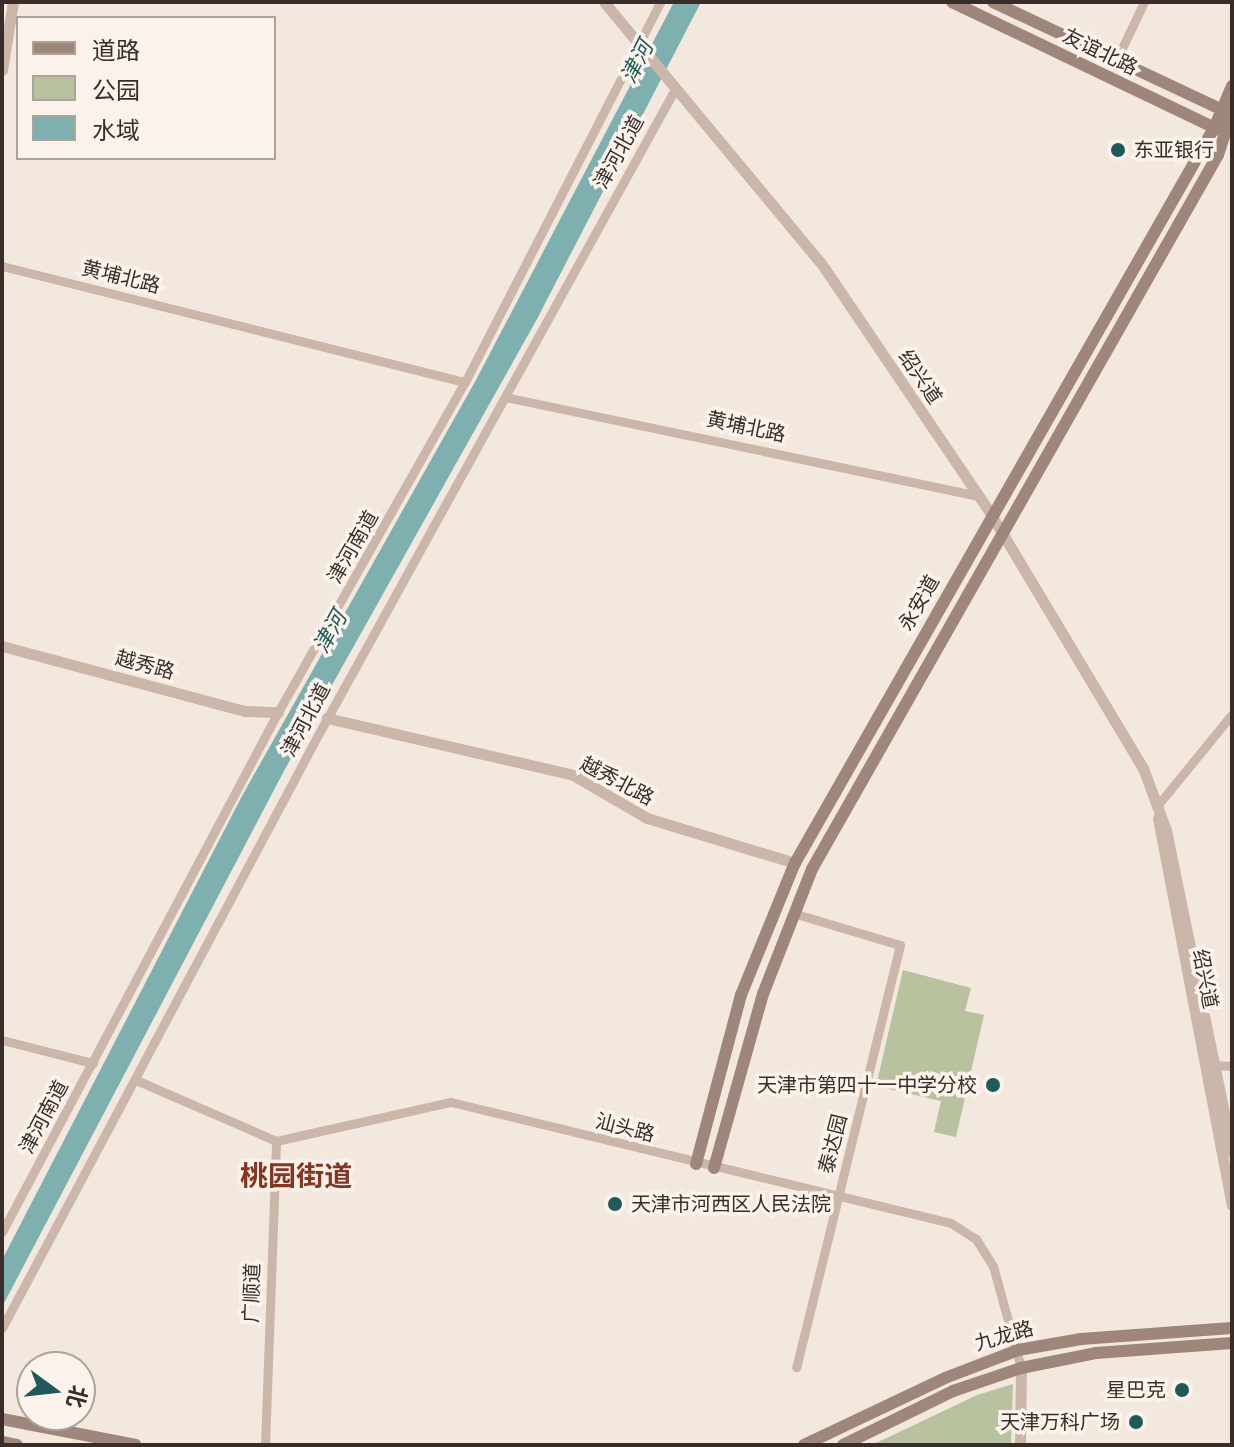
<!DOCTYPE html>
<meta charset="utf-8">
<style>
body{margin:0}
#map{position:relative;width:1234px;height:1447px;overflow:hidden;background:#f3e8de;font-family:Raleway,"Noto Sans SC",sans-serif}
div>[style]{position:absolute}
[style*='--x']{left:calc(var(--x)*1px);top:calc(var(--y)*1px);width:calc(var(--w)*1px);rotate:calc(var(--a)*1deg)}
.green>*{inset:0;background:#b8c29e}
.water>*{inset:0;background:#7db0af}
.minor>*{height:9px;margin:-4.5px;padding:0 4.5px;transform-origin:4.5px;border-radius:4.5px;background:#cbb7a9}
.tertiary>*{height:11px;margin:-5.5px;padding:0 5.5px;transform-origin:5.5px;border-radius:5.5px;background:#cbb7a9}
.secondary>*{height:12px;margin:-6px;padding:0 6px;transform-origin:6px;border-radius:6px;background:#9f867b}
.dots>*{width:22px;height:22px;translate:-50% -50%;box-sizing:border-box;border:4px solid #faf2eb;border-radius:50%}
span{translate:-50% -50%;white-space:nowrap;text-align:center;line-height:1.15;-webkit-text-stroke:7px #faf2eb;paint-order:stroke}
.street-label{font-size:20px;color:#382d29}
.poi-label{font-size:20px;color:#382d29}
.left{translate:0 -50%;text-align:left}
.right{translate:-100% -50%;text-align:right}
.water-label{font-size:22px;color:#1e5a5a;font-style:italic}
.district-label{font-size:28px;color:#883422;font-weight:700}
.frame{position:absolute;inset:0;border:4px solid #382d29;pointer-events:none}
.legend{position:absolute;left:16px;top:16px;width:260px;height:144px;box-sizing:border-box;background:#faf2eb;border:2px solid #aca39d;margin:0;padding:10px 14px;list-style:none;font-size:24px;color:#382d29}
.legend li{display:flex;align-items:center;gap:16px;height:40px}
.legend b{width:40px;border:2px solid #aca39d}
.north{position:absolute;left:16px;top:1351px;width:80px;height:80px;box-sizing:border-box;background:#faf2eb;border:2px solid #aca39d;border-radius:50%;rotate:105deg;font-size:22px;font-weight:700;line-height:32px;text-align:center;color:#382d29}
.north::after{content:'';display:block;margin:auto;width:28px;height:36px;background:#1e5a5a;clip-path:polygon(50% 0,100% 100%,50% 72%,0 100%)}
</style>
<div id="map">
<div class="green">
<div style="clip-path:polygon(903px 970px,971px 988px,965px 1011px,984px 1015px,956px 1137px,934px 1132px,941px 1101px,876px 1086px)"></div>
<div style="clip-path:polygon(1013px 1384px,1011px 1445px,872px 1445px,977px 1395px)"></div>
</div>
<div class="water">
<div style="clip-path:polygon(674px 2px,701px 2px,537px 319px,285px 769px,2px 1307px,2px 1260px,242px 796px,476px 380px)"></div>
</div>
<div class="minor">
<div style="--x:1115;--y:63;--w:68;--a:-64.6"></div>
<div style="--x:2;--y:266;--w:477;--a:14.1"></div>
<div style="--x:505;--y:397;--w:484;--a:11.8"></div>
<div style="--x:1157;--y:806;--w:119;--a:-50.8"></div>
<div style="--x:793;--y:913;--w:112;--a:16.7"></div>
<div style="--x:900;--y:945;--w:435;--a:103.8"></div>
<div style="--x:2;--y:1040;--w:94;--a:14.2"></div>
<div style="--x:1213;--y:1065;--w:19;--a:3"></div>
<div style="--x:136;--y:1080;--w:153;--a:23.5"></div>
<div style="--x:276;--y:1141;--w:179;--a:-12.6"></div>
<div style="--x:451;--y:1102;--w:514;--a:13.6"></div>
<div style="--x:951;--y:1223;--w:30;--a:33"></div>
<div style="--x:976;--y:1239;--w:32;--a:58"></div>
<div style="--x:993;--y:1266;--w:106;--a:74.6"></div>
<div style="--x:2;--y:1232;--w:589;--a:-62.04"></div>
<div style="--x:278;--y:712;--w:379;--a:-60.5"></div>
<div style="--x:465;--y:382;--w:427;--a:-62.8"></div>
<div style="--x:2;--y:1328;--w:672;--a:-61.95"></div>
<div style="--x:318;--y:735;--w:736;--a:-61.07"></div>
<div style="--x:265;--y:1445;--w:304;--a:-87.9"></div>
</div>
<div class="tertiary">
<div style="--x:604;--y:2;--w:339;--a:50.3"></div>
<div style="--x:821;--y:263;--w:305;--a:55.9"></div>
<div style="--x:992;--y:516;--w:294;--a:59.1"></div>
<div style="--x:1143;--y:768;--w:66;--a:69.6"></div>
<div style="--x:1166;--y:830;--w:329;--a:78.4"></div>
<div style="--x:2;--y:70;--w:69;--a:-80.8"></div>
<div style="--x:2;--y:646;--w:252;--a:15"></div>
<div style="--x:245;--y:711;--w:33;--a:2"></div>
<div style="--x:327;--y:718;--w:253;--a:13"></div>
<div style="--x:573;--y:775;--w:86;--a:30.2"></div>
<div style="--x:647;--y:818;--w:155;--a:16.9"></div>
<div style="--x:1158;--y:818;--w:394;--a:79.2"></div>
<div style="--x:1020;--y:1445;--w:77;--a:-89.3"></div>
</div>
<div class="secondary">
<div style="--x:952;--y:2;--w:296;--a:25.6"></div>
<div style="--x:993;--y:2;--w:261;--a:25.2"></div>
<div style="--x:696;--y:1164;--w:175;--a:-75.1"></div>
<div style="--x:741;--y:995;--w:143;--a:-67.8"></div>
<div style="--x:795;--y:863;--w:846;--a:-60.31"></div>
<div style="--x:1214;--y:128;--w:46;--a:-66.8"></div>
<div style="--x:714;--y:1168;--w:181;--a:-74.3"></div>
<div style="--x:763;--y:994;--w:134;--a:-68.6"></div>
<div style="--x:812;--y:869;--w:821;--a:-60.38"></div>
<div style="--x:1218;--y:155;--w:45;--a:-72"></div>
<div style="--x:2;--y:1419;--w:136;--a:11"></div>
<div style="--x:2;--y:1442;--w:15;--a:11"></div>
<div style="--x:804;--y:1445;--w:156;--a:-25.4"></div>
<div style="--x:945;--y:1378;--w:78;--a:-21"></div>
<div style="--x:1018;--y:1350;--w:64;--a:-9.9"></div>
<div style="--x:1081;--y:1339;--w:151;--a:-4.2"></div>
<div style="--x:843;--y:1445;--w:123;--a:-26.1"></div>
<div style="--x:953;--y:1391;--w:72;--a:-18.7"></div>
<div style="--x:1021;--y:1368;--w:76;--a:-11.3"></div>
<div style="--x:1096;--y:1353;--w:136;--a:-4.2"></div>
</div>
<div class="dots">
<div style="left:1118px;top:150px;background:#1e5a5a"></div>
<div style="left:993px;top:1085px;background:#1e5a5a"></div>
<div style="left:615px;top:1204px;background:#1e5a5a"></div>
<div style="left:1182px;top:1390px;background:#1e5a5a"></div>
<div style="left:1136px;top:1422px;background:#1e5a5a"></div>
</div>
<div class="street-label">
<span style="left:1100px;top:52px;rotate:26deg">友谊北路</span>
<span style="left:619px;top:152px;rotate:-61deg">津河北道</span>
<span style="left:121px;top:277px;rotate:14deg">黄埔北路</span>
<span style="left:920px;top:377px;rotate:56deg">绍兴道</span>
<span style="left:746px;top:427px;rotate:12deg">黄埔北路</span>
<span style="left:353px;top:547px;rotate:-60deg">津河南道</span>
<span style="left:919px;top:603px;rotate:-60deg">永安道</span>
<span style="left:145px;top:665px;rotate:15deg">越秀路</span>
<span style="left:306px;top:720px;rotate:-62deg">津河北道</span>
<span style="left:617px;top:781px;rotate:28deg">越秀北路</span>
<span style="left:1205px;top:979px;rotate:79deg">绍兴道</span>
<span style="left:44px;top:1117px;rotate:-62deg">津河南道</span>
<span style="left:625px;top:1128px;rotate:14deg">汕头路</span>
<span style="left:833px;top:1144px;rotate:-76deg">泰达园</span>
<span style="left:252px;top:1293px;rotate:-88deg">广顺道</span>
<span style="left:1004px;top:1336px;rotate:-16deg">九龙路</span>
</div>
<div class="poi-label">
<span class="left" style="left:1134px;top:150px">东亚银行</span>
<span class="right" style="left:977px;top:1085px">天津市第四十一中学分校</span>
<span class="left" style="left:631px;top:1204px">天津市河西区人民法院</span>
<span class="right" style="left:1166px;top:1390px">星巴克</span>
<span class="right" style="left:1120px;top:1422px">天津万科广场</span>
</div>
<div class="water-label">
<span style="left:637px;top:62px;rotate:-63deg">津河</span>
<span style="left:330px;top:632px;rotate:-61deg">津河</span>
</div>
<div class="district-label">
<span style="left:296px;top:1177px">桃园街道</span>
</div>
<div class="frame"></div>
<ul class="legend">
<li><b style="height:10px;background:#9f867b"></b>道路</li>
<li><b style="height:22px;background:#b8c29e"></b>公园</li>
<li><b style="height:22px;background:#7db0af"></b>水域</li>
</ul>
<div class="north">北</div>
</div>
